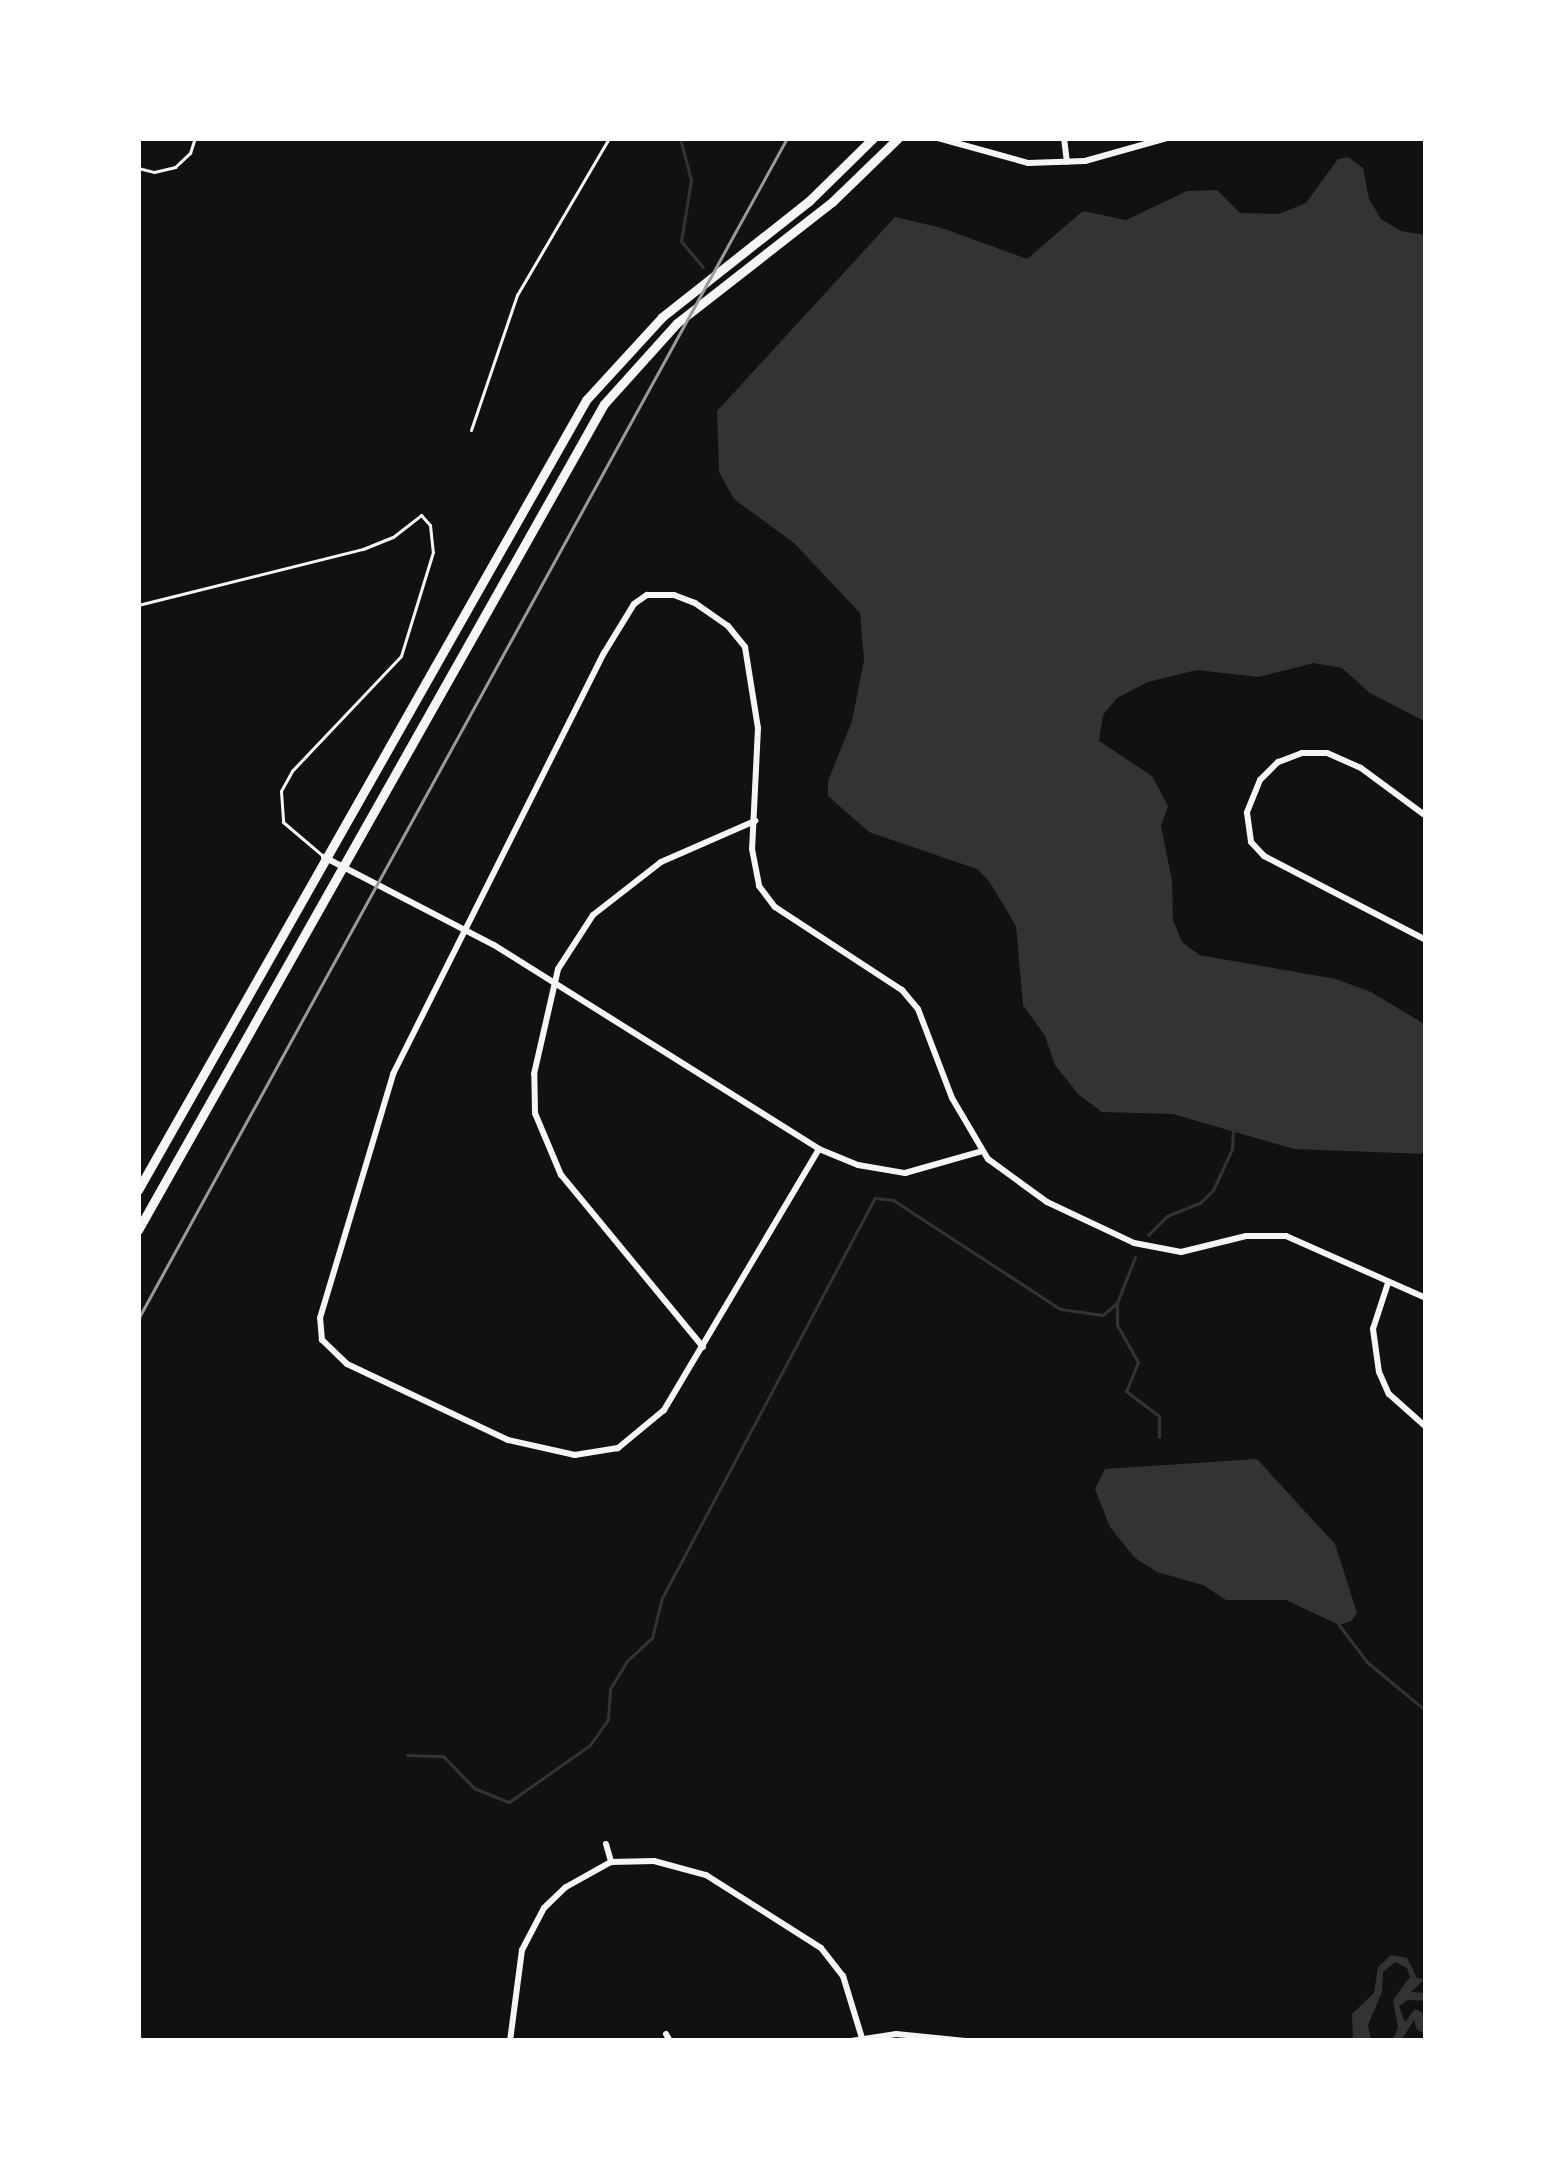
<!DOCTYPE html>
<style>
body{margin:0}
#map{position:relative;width:1564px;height:2179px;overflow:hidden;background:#111;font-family:Arial,sans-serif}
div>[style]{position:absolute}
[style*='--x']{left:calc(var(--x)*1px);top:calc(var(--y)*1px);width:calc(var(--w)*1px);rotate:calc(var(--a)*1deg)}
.water>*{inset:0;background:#333}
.stream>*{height:3px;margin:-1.5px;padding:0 1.5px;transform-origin:1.5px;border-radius:1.5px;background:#333}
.service>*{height:3px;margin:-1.5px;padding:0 1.5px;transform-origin:1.5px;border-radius:1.5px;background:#f5f5f5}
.minor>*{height:6px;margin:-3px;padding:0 3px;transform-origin:3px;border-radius:3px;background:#f5f5f5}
.primary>*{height:9px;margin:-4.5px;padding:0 4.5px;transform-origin:4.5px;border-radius:4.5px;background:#f5f5f5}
.rail>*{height:3px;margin:-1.5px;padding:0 1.5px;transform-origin:1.5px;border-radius:1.5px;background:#9a9a9a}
span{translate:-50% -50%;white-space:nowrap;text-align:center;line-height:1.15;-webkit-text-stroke:12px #fff;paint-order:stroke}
.frame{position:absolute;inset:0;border:141px solid #fff;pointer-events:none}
</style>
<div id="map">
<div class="water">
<div style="clip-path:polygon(1348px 157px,1363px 168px,1369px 199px,1381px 219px,1401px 231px,1426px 235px,1426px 722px,1370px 693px,1342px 668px,1314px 663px,1258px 677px,1197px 670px,1148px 682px,1117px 698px,1103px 715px,1099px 741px,1152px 776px,1168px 806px,1161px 826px,1172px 881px,1173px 920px,1182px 942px,1199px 955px,1336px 979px,1371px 992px,1426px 1025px,1426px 1154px,1294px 1149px,1173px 1114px,1102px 1112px,1079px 1095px,1055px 1065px,1045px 1036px,1023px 1005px,1016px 926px,989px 881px,977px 869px,869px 832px,828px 796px,828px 781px,852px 721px,864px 660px,860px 613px,794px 543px,734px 499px,719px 472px,717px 411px,895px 217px,942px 228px,1027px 259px,1083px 211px,1126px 220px,1187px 191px,1217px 190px,1240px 213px,1279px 214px,1306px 203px,1338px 159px)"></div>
<div style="clip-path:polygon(1257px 1459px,1335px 1544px,1357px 1613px,1351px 1621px,1339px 1625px,1286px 1600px,1226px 1600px,1203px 1585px,1157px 1572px,1135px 1558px,1110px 1527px,1095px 1489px,1105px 1469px)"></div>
<div style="clip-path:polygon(1391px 1955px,1407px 1958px,1417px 1978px,1425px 1979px,1411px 1992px,1426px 1993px,1426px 2001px,1408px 2000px,1399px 2006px,1405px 2022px,1415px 2009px,1426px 2014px,1426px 2034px,1417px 2030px,1414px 2020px,1401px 2041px,1392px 2041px,1398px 2028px,1393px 2000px,1410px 1977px,1407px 1968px,1395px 1962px,1383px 1972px,1382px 1992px,1368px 2025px,1371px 2041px,1353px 2041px,1352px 2014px,1374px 1993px,1378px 1967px)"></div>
</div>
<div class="stream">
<div style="--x:680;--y:138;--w:43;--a:75.3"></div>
<div style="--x:691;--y:180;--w:62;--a:99.3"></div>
<div style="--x:681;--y:241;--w:34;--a:50"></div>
<div style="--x:1148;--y:1235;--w:27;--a:-45"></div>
<div style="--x:1167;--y:1216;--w:35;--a:-22"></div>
<div style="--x:1200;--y:1203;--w:18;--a:-45"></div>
<div style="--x:1213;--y:1190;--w:45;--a:-65.1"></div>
<div style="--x:1232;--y:1149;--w:18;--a:-87"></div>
<div style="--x:1135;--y:1257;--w:49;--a:111.4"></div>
<div style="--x:1117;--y:1303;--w:22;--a:90"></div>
<div style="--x:1117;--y:1325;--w:43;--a:60.4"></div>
<div style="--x:1138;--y:1362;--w:31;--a:112"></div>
<div style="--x:1126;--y:1391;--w:41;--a:37.1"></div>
<div style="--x:1159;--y:1416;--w:21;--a:90"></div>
<div style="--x:1339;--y:1625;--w:46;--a:52.9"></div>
<div style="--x:1367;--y:1662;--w:77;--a:39.7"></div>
<div style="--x:407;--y:1755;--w:36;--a:2"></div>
<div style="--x:443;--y:1756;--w:45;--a:45.9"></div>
<div style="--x:474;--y:1788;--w:38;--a:22"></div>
<div style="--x:509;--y:1802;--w:99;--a:-35.1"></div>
<div style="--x:590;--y:1745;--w:32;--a:-55"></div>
<div style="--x:608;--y:1719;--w:30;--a:-86"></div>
<div style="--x:610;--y:1689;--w:33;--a:-59"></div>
<div style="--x:627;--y:1661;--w:34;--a:-43"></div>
<div style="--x:652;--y:1638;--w:41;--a:-76"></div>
<div style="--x:662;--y:1598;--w:453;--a:-62"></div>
<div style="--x:875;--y:1198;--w:18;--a:6"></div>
<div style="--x:893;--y:1200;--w:199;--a:33.1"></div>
<div style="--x:1060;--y:1309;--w:43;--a:7.9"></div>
<div style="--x:1103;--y:1315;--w:18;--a:-41"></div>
</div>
<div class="service">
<div style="--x:138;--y:168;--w:16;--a:14"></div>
<div style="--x:154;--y:172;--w:22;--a:-13"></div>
<div style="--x:175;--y:167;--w:21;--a:-43"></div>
<div style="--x:190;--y:153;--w:16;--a:-72"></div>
<div style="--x:471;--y:430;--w:143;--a:-71.2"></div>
<div style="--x:517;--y:295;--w:182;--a:-59.6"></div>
<div style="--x:138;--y:605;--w:232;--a:-14"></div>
<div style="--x:363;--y:549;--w:32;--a:-22"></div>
<div style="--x:393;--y:537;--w:36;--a:-38"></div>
<div style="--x:421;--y:515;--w:13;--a:48"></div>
<div style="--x:430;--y:525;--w:27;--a:84"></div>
<div style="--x:433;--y:552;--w:109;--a:107.1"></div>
<div style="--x:401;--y:656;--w:158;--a:133.5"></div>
<div style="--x:292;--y:771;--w:23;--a:119"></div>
<div style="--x:281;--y:791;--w:31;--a:86"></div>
<div style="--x:283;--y:822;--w:52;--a:40.4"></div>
</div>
<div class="minor">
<div style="--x:938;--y:138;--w:93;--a:15.5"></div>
<div style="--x:1028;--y:163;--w:57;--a:-2"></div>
<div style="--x:1085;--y:161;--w:85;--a:-15.7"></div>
<div style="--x:1064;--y:138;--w:24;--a:83"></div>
<div style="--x:1426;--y:816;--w:81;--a:-143.6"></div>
<div style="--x:1361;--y:768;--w:37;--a:-156"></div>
<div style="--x:1327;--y:753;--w:25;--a:180"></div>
<div style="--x:1302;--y:753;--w:26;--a:159"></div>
<div style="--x:1278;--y:762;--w:25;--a:135"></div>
<div style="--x:1260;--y:780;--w:35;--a:112"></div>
<div style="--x:1247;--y:813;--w:29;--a:82"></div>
<div style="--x:1251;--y:842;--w:19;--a:47"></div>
<div style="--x:1264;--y:856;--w:182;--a:27.4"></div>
<div style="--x:324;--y:857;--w:191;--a:27.4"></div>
<div style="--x:494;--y:945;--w:384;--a:32.1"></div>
<div style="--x:819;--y:1149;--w:42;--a:22.3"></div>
<div style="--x:858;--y:1165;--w:48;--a:9.7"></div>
<div style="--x:905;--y:1173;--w:81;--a:-15.8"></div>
<div style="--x:819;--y:1149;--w:304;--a:120.7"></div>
<div style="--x:664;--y:1410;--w:60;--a:140.4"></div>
<div style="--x:618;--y:1448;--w:44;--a:170.8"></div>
<div style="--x:575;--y:1455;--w:69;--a:-167.4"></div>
<div style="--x:508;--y:1440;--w:178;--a:-154.7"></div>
<div style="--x:347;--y:1364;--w:35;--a:-136"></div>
<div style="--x:322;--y:1340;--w:22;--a:-95"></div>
<div style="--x:320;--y:1318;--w:255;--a:-73.3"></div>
<div style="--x:393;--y:1074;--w:471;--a:-63.4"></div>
<div style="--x:604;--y:653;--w:57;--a:-58.5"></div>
<div style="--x:634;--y:604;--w:16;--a:-35"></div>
<div style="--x:647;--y:595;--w:27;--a:0"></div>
<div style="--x:674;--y:595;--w:22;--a:21"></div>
<div style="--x:695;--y:603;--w:40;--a:34.9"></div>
<div style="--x:728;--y:626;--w:27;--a:51"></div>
<div style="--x:745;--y:647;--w:82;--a:80.9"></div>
<div style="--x:758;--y:728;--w:121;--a:92.8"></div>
<div style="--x:752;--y:849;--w:38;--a:79"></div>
<div style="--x:759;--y:886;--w:26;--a:53"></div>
<div style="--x:775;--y:907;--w:152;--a:33.2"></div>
<div style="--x:902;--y:990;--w:25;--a:50"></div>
<div style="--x:918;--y:1009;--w:95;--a:69.1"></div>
<div style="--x:952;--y:1098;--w:71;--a:59.5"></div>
<div style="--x:988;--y:1159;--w:73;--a:36.1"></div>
<div style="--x:1047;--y:1202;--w:96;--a:25.2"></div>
<div style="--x:1134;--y:1243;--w:48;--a:10.8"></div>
<div style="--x:1181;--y:1252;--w:67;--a:-13.8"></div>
<div style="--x:1246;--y:1236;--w:40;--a:0"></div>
<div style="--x:1286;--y:1236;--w:153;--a:23.9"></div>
<div style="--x:1388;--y:1283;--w:48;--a:108.1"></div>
<div style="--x:1373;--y:1329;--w:43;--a:82.1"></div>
<div style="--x:1379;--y:1372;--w:24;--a:66"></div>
<div style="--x:1389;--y:1394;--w:50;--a:41.7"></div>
<div style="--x:703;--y:1347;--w:223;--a:-129.5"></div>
<div style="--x:561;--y:1175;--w:67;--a:-112.8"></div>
<div style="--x:535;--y:1113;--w:39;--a:-91"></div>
<div style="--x:534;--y:1074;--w:108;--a:-77.1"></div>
<div style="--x:558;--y:969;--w:64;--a:-57.1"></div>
<div style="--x:593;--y:915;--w:86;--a:-37.9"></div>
<div style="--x:661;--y:862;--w:103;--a:-23.6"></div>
<div style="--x:606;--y:1844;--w:19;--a:74"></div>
<div style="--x:666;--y:2034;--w:8;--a:60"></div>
<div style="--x:510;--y:2041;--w:92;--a:-82.5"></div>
<div style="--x:522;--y:1950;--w:47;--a:-62.4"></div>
<div style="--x:544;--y:1908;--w:30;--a:-44"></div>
<div style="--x:566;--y:1887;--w:51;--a:-29.1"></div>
<div style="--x:611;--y:1862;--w:43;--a:-1.3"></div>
<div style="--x:654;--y:1861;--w:54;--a:15.1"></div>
<div style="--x:706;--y:1875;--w:136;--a:32.4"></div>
<div style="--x:821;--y:1948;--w:36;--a:52"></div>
<div style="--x:843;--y:1976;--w:65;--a:73"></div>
<div style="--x:851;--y:2041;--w:46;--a:-8.8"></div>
<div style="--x:896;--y:2034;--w:70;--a:5.7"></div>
</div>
<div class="primary">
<div style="--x:138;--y:1190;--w:908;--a:-60.44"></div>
<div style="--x:586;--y:400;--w:113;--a:-47.5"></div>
<div style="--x:662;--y:317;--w:187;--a:-38.3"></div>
<div style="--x:809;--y:201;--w:90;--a:-44.5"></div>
<div style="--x:138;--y:1230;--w:948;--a:-60.57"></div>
<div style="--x:604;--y:404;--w:109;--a:-48"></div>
<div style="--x:677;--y:323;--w:197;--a:-38"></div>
<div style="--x:832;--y:202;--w:92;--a:-44.1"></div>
</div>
<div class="rail">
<div style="--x:138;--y:1319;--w:1348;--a:-61.21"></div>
</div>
<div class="frame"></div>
</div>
